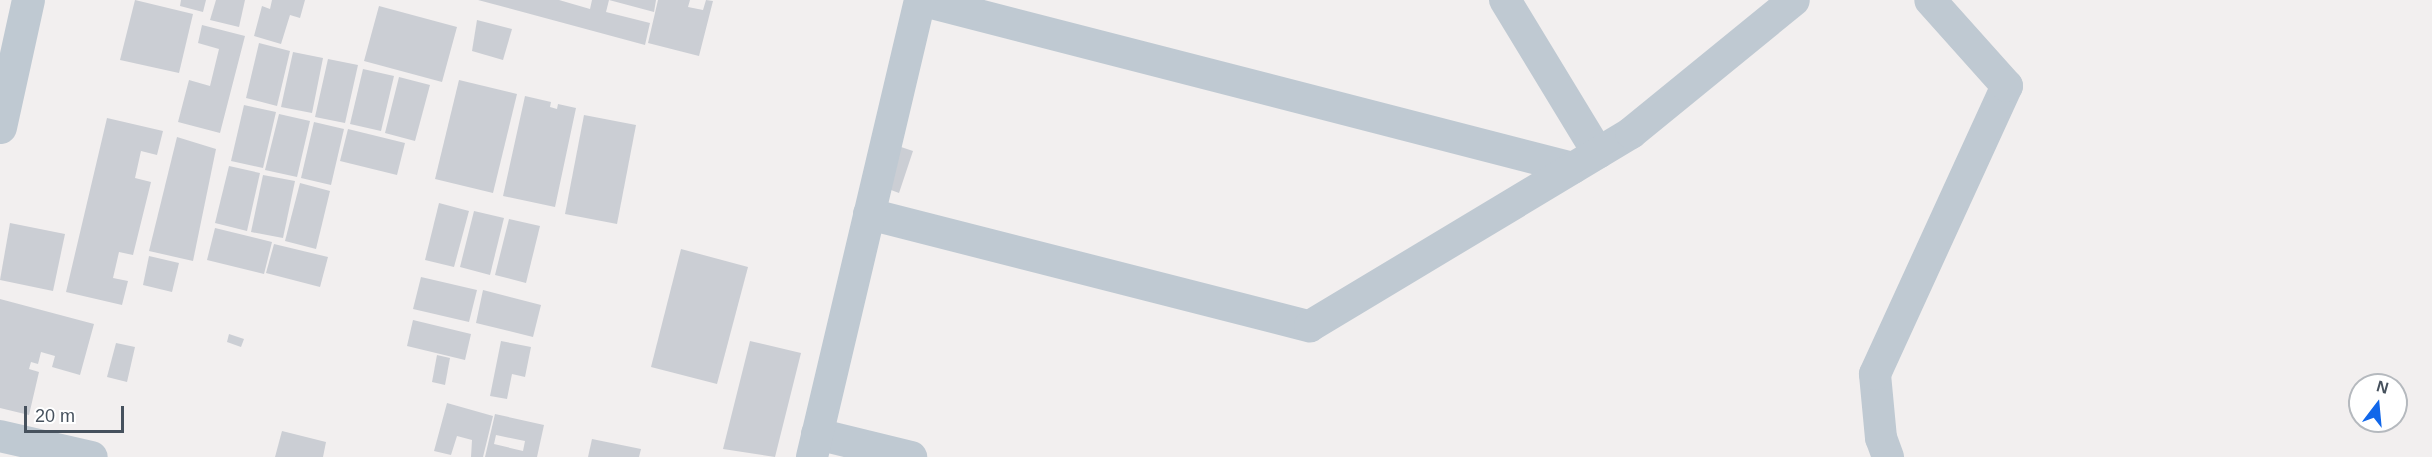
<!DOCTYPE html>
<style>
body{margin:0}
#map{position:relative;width:2432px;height:457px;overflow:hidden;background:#f2efef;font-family:Helvetica,sans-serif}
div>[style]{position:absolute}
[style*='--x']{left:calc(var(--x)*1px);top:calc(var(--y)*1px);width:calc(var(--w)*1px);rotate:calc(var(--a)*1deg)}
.building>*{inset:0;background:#cbced4}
.minor>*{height:32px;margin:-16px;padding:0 16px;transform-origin:16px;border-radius:16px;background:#bfc9d2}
.tertiary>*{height:33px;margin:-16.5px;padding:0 16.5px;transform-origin:16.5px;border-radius:16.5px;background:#bfc9d2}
span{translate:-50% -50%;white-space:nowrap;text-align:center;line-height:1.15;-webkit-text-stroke:5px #fff;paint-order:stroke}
.north{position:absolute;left:2348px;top:373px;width:60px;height:60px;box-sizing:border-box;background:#fff;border:2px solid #b5b9be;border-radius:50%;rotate:16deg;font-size:16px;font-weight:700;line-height:24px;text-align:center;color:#46515d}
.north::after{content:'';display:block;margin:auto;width:21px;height:27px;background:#1167ea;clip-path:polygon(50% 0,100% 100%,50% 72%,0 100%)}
.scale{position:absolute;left:24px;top:406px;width:100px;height:27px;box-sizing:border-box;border:3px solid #46515d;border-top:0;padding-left:8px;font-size:18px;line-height:21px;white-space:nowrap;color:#46515d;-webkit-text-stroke:4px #fff;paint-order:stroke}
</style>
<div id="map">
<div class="building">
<div style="clip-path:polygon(135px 0,193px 14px,179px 73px,120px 60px)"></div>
<div style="clip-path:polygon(181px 0,206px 0,203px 12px,180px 6px)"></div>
<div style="clip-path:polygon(216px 0,245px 0,239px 27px,210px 20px)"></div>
<div style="clip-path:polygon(272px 0,305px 0,300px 18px,290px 15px,281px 44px,254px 36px,262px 6px,270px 9px)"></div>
<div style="clip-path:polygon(478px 0,559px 0,590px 9px,592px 0,609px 0,606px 12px,650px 23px,645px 45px)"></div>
<div style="clip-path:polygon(609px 0,656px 0,654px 12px)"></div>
<div style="clip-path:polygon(658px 0,690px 0,688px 7px,703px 10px,706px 0,713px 1px,699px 56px,648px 43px)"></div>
<div style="clip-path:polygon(379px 6px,457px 27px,442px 82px,364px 61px)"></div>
<div style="clip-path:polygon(477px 20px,512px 29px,503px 60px,472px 51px)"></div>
<div style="clip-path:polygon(202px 25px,245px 36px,220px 133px,178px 122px,189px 80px,210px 86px,219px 49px,198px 43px)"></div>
<div style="clip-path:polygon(259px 43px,290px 51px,277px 106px,246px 98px)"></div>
<div style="clip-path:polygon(293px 52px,323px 58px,312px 113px,281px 107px)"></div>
<div style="clip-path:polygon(328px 59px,358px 65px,345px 123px,315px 117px)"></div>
<div style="clip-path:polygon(363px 69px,394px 76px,381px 131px,350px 124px)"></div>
<div style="clip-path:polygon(399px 77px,430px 85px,415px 141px,385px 133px)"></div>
<div style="clip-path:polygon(459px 80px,517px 94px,493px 193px,435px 179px)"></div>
<div style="clip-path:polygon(525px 96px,551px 102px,550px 107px,557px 109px,558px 104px,576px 108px,555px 207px,503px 196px)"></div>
<div style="clip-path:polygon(244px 105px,276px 112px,263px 168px,231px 161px)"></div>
<div style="clip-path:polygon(279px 114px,310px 121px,297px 177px,265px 170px)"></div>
<div style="clip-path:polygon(584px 115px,636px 125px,617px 224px,565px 214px)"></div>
<div style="clip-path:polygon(107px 118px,163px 131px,157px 155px,141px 151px,135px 178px,151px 182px,133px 255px,119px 252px,113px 278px,128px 281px,122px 305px,66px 292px)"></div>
<div style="clip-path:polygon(314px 122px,344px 129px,331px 185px,301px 178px)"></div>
<div style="clip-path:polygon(348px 129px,405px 143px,397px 175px,340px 161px)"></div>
<div style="clip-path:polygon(177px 137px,216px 149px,193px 261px,149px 251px)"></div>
<div style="clip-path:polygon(898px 146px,913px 151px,899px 193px,883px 187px)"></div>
<div style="clip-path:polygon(229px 166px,260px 173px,247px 231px,215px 223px)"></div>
<div style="clip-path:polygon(263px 175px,295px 181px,283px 238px,251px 232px)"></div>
<div style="clip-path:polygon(300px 183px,330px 191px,316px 249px,285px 241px)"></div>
<div style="clip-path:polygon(439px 203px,469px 211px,454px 267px,425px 260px)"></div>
<div style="clip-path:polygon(474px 211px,504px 218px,490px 275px,460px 267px)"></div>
<div style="clip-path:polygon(509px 219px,540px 226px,526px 283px,495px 275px)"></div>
<div style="clip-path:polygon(10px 223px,65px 234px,53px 291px,0 280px)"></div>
<div style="clip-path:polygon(215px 228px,272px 242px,264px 274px,207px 260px)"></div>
<div style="clip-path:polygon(274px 244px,328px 257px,320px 287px,266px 273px)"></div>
<div style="clip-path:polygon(681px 249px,748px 267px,717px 384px,651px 367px)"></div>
<div style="clip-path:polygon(149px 256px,179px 263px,172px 292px,143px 285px)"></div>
<div style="clip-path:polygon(421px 277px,477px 290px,469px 322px,413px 309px)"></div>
<div style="clip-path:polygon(483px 290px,541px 305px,533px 337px,476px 323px)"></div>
<div style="clip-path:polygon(0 299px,94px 324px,80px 375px,52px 367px,55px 356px,41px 352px,38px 364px,31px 362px,29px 369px,39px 372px,29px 415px,0 408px)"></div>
<div style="clip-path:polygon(413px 320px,471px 334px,465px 360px,407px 346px)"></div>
<div style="clip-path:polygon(229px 334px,244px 339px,241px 347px,227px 342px)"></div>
<div style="clip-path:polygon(501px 341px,531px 347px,525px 377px,512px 374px,507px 399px,490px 396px)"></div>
<div style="clip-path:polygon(750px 341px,801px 353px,775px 457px,723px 449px)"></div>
<div style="clip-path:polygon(116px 343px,135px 347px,127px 382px,107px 377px)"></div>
<div style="clip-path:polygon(437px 355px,450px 358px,445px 385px,432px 382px)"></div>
<div style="clip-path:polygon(447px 403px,493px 416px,483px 457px,471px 457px,472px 440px,457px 436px,451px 455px,434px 451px)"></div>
<div style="clip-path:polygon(evenodd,495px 414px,544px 425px,537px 457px,485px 457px,495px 414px,496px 435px,525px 441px,523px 451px,494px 444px,496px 435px)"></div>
<div style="clip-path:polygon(282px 431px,326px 442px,323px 457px,275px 457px)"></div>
<div style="clip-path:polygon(592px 439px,641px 449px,639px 457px,588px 457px)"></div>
</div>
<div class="minor">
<div style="--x:920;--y:0;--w:674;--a:14.43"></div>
<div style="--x:1505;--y:0;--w:179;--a:58.7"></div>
<div style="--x:869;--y:214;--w:455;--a:14.3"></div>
<div style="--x:1310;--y:326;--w:375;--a:-31"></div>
<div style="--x:1631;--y:133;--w:210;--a:-39.2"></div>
<div style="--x:817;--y:434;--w:97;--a:13.7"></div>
<div style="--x:0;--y:436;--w:94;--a:12.9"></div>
<div style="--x:812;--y:457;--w:470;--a:-76.7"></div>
<div style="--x:1888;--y:457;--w:20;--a:-110"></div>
<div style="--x:1881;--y:438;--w:64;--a:-95.4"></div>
<div style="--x:1875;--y:374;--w:317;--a:-65.4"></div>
<div style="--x:2007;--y:86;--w:115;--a:-131.8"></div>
</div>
<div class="tertiary">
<div style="--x:0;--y:127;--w:130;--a:-77.6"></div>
</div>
<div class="north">N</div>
<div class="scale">20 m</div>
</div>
